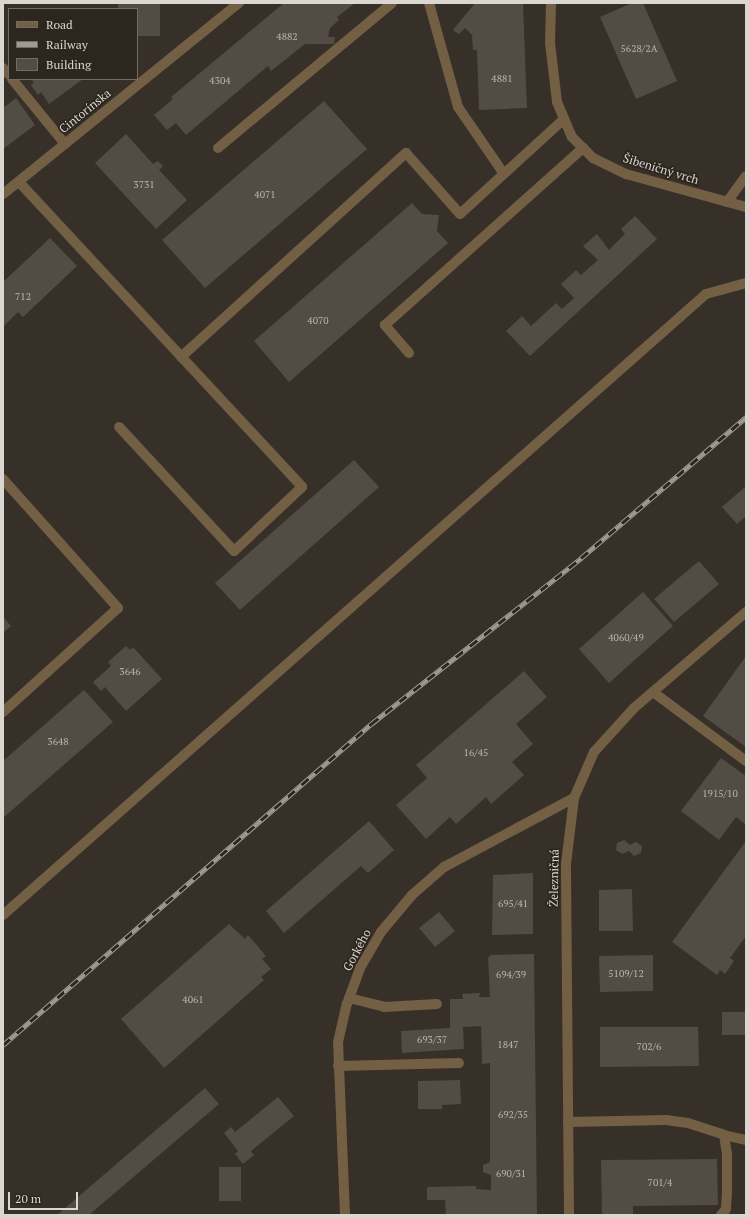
<!DOCTYPE html>
<meta charset="utf-8">
<style>
body{margin:0}
#map{position:relative;width:749px;height:1218px;overflow:hidden;background:#363028;font-family:"PT Serif",serif}
div>[style]{position:absolute}
[style*='--x']{left:calc(var(--x)*1px);top:calc(var(--y)*1px);width:calc(var(--w)*1px);rotate:calc(var(--a)*1deg)}
.building>*{inset:0;background:#524c44}
.minor>*{height:10px;margin:-5px;padding:0 5px;transform-origin:5px;border-radius:5px;background:#725f44}
.rail>*{height:4.5px;margin-top:-2.25px;transform-origin:0;background:repeating-linear-gradient(90deg,#2c261f 0 9px,#9f9a94 0 18px);box-sizing:border-box;border-block:1px solid #9f9a94}
span{translate:-50% -50%;white-space:nowrap;text-align:center;line-height:1.15;-webkit-text-stroke:3.5px #2c261f;paint-order:stroke}
.number-label{font-size:10px;color:#b8b4ae}
.number-label span{-webkit-text-stroke-width:0}
.street-label{font-size:12px;color:#dad6d1}
.frame{position:absolute;inset:0;border:4px solid #dad6d1;pointer-events:none}
.legend{position:absolute;left:8px;top:8px;width:130px;height:72px;box-sizing:border-box;background:#2c261f;border:1px solid #726c66;margin:0;padding:5px 7px;list-style:none;font-size:12px;color:#dad6d1}
.legend li{display:flex;align-items:center;gap:8px;height:20px}
.legend b{width:20px;border:1px solid #726c66}
.scale{position:absolute;left:8px;top:1192px;width:70px;height:18px;box-sizing:border-box;border:2px solid #dad6d1;border-top:0;padding-left:5px;font-size:12px;line-height:14px;white-space:nowrap;color:#dad6d1;-webkit-text-stroke:3px #2c261f;paint-order:stroke}
</style>
<div id="map">
<div class="building">
<div style="clip-path:polygon(118px 3px,160px 3px,160px 36px,137px 36px,137px 9px,118px 9px)"></div>
<div style="clip-path:polygon(284px 3px,355px 3px,337px 17px,339px 20px,330px 28px,328px 37px,335px 37px,334px 44px,305px 44px,271px 71px,268px 66px,186px 135px,176px 123px,167px 130px,154px 115px,173px 99px,171px 97px)"></div>
<div style="clip-path:polygon(475px 3px,523px 3px,527px 108px,479px 110px,477px 50px,473px 50px,472px 35px,465px 28px,459px 34px,453px 30px)"></div>
<div style="clip-path:polygon(632px 3px,643px 3px,677px 81px,636px 99px,600px 17px)"></div>
<div style="clip-path:polygon(31px 79px,83px 79px,49px 104px,41px 92px,38px 95px,31px 85px,34px 82px)"></div>
<div style="clip-path:polygon(16px 98px,35px 125px,3px 149px,3px 108px)"></div>
<div style="clip-path:polygon(324px 101px,367px 149px,205px 288px,162px 240px)"></div>
<div style="clip-path:polygon(126px 134px,153px 164px,158px 161px,163px 166px,159px 170px,187px 200px,156px 229px,95px 163px)"></div>
<div style="clip-path:polygon(412px 203px,422px 214px,439px 215px,437px 231px,448px 243px,289px 382px,254px 341px)"></div>
<div style="clip-path:polygon(635px 216px,657px 239px,530px 356px,506px 331px,522px 316px,531px 326px,556px 303px,562px 309px,574px 298px,561px 284px,576px 270px,581px 275px,598px 260px,583px 246px,597px 234px,609px 250px,625px 234px,621px 229px)"></div>
<div style="clip-path:polygon(50px 238px,77px 266px,23px 317px,18px 312px,3px 327px,3px 282px)"></div>
<div style="clip-path:polygon(354px 460px,379px 487px,240px 610px,215px 583px)"></div>
<div style="clip-path:polygon(746px 486px,746px 516px,737px 524px,722px 507px)"></div>
<div style="clip-path:polygon(699px 561px,719px 584px,674px 622px,654px 599px)"></div>
<div style="clip-path:polygon(643px 592px,673px 626px,609px 683px,579px 649px)"></div>
<div style="clip-path:polygon(3px 617px,11px 626px,3px 633px)"></div>
<div style="clip-path:polygon(126px 646px,130px 650px,133px 647px,162px 679px,126px 711px,105px 687px,101px 691px,93px 682px,111px 666px,108px 662px)"></div>
<div style="clip-path:polygon(746px 656px,746px 747px,703px 716px)"></div>
<div style="clip-path:polygon(524px 671px,547px 697px,516px 724px,533px 744px,512px 762px,524px 775px,491px 804px,486px 797px,456px 824px,450px 817px,426px 839px,396px 805px,427px 778px,416px 765px)"></div>
<div style="clip-path:polygon(84px 690px,113px 722px,3px 818px,3px 761px)"></div>
<div style="clip-path:polygon(721px 758px,746px 776px,746px 825px,736px 817px,719px 840px,681px 811px)"></div>
<div style="clip-path:polygon(369px 821px,394px 850px,368px 873px,361px 866px,284px 933px,266px 911px)"></div>
<div style="clip-path:polygon(624px 840px,630px 845px,636px 842px,642px 846px,641px 853px,634px 856px,629px 851px,622px 854px,616px 850px,617px 843px)"></div>
<div style="clip-path:polygon(746px 841px,746px 936px,730px 958px,734px 961px,725px 974px,720px 970px,717px 975px,672px 942px)"></div>
<div style="clip-path:polygon(533px 873px,533px 934px,492px 935px,493px 875px)"></div>
<div style="clip-path:polygon(632px 889px,633px 931px,599px 931px,599px 890px)"></div>
<div style="clip-path:polygon(439px 912px,455px 931px,435px 947px,419px 928px)"></div>
<div style="clip-path:polygon(229px 924px,245px 939px,248px 935px,266px 956px,262px 959px,271px 969px,261px 977px,264px 980px,164px 1068px,121px 1019px)"></div>
<div style="clip-path:polygon(534px 954px,537px 1215px,446px 1215px,445px 1200px,427px 1200px,427px 1187px,476px 1186px,476px 1189px,491px 1190px,491px 1175px,483px 1172px,483px 1165px,490px 1162px,490px 1063px,482px 1064px,481px 1026px,463px 1027px,464px 1049px,402px 1053px,401px 1031px,450px 1028px,450px 999px,463px 999px,462px 994px,480px 993px,479px 997px,490px 997px,488px 958px,491px 955px)"></div>
<div style="clip-path:polygon(653px 955px,653px 991px,600px 992px,599px 956px)"></div>
<div style="clip-path:polygon(722px 1012px,746px 1012px,746px 1035px,722px 1035px)"></div>
<div style="clip-path:polygon(600px 1027px,698px 1027px,699px 1066px,600px 1067px)"></div>
<div style="clip-path:polygon(460px 1080px,461px 1104px,442px 1105px,442px 1109px,418px 1109px,418px 1081px)"></div>
<div style="clip-path:polygon(205px 1088px,219px 1104px,103px 1203px,89px 1215px,57px 1215px)"></div>
<div style="clip-path:polygon(278px 1097px,294px 1116px,251px 1151px,254px 1155px,243px 1164px,235px 1154px,238px 1151px,224px 1133px,231px 1127px,235px 1132px)"></div>
<div style="clip-path:polygon(717px 1159px,718px 1205px,633px 1206px,633px 1215px,602px 1215px,601px 1160px)"></div>
<div style="clip-path:polygon(219px 1167px,241px 1167px,241px 1201px,219px 1201px)"></div>
</div>
<div class="minor">
<div style="--x:429;--y:3;--w:108;--a:74.4"></div>
<div style="--x:458;--y:107;--w:81;--a:55.5"></div>
<div style="--x:551;--y:3;--w:40;--a:91.4"></div>
<div style="--x:550;--y:43;--w:59;--a:83.2"></div>
<div style="--x:557;--y:102;--w:38;--a:67"></div>
<div style="--x:572;--y:137;--w:30;--a:45"></div>
<div style="--x:593;--y:158;--w:37;--a:26"></div>
<div style="--x:626;--y:174;--w:124;--a:15.4"></div>
<div style="--x:3;--y:68;--w:9;--a:49"></div>
<div style="--x:12;--y:79;--w:84;--a:50.8"></div>
<div style="--x:218;--y:148;--w:226;--a:-39.8"></div>
<div style="--x:19;--y:182;--w:416;--a:47.1"></div>
<div style="--x:302;--y:487;--w:93;--a:136.7"></div>
<div style="--x:234;--y:551;--w:169;--a:-132.8"></div>
<div style="--x:3;--y:194;--w:304;--a:-39"></div>
<div style="--x:727;--y:202;--w:32;--a:-54"></div>
<div style="--x:409;--y:353;--w:37;--a:-131"></div>
<div style="--x:385;--y:325;--w:266;--a:-41.8"></div>
<div style="--x:181;--y:357;--w:304;--a:-42.2"></div>
<div style="--x:406;--y:153;--w:81;--a:48.5"></div>
<div style="--x:460;--y:214;--w:141;--a:-42.4"></div>
<div style="--x:3;--y:479;--w:173;--a:48.3"></div>
<div style="--x:118;--y:608;--w:155;--a:137.9"></div>
<div style="--x:653;--y:692;--w:116;--a:36.6"></div>
<div style="--x:3;--y:915;--w:938;--a:-41.46"></div>
<div style="--x:706;--y:294;--w:41;--a:-15.4"></div>
<div style="--x:349;--y:998;--w:36;--a:14"></div>
<div style="--x:384;--y:1007;--w:53;--a:-3.2"></div>
<div style="--x:338;--y:1066;--w:121;--a:-1.4"></div>
<div style="--x:568;--y:1122;--w:98;--a:-1.2"></div>
<div style="--x:666;--y:1120;--w:22;--a:8"></div>
<div style="--x:688;--y:1123;--w:38;--a:18"></div>
<div style="--x:724;--y:1135;--w:18;--a:81"></div>
<div style="--x:727;--y:1153;--w:40;--a:90"></div>
<div style="--x:727;--y:1193;--w:16;--a:94"></div>
<div style="--x:726;--y:1209;--w:8;--a:130"></div>
<div style="--x:724;--y:1135;--w:23;--a:13"></div>
<div style="--x:345;--y:1215;--w:173;--a:-92.3"></div>
<div style="--x:338;--y:1042;--w:39;--a:-77"></div>
<div style="--x:347;--y:1004;--w:38;--a:-70"></div>
<div style="--x:360;--y:968;--w:42;--a:-59.7"></div>
<div style="--x:381;--y:932;--w:48;--a:-50"></div>
<div style="--x:412;--y:895;--w:43;--a:-41.2"></div>
<div style="--x:444;--y:867;--w:147;--a:-28"></div>
<div style="--x:569;--y:1215;--w:351;--a:-90.5"></div>
<div style="--x:566;--y:864;--w:66;--a:-83.1"></div>
<div style="--x:574;--y:798;--w:50;--a:-66.5"></div>
<div style="--x:594;--y:752;--w:59;--a:-47.7"></div>
<div style="--x:634;--y:708;--w:148;--a:-40.6"></div>
</div>
<div class="rail">
<div style="--x:3;--y:1045;--w:488;--a:-41.1"></div>
<div style="--x:371;--y:724;--w:268;--a:-38.3"></div>
<div style="--x:581;--y:558;--w:217;--a:-40.5"></div>
</div>
<div class="number-label">
<span style="left:287px;top:37px">4882</span>
<span style="left:639px;top:49px">5628/2A</span>
<span style="left:502px;top:79px">4881</span>
<span style="left:220px;top:81px">4304</span>
<span style="left:144px;top:185px">3731</span>
<span style="left:265px;top:195px">4071</span>
<span style="left:23px;top:297px">712</span>
<span style="left:318px;top:321px">4070</span>
<span style="left:626px;top:638px">4060/49</span>
<span style="left:130px;top:672px">3646</span>
<span style="left:58px;top:742px">3648</span>
<span style="left:476px;top:753px">16/45</span>
<span style="left:720px;top:794px">1915/10</span>
<span style="left:513px;top:904px">695/41</span>
<span style="left:626px;top:974px">5109/12</span>
<span style="left:511px;top:975px">694/39</span>
<span style="left:193px;top:1000px">4061</span>
<span style="left:432px;top:1040px">693/37</span>
<span style="left:508px;top:1045px">1847</span>
<span style="left:649px;top:1047px">702/6</span>
<span style="left:513px;top:1115px">692/35</span>
<span style="left:511px;top:1174px">690/31</span>
<span style="left:660px;top:1183px">701/4</span>
</div>
<div class="street-label">
<span style="left:85px;top:111px;rotate:-39deg">Cintorínska</span>
<span style="left:661px;top:169px;rotate:17deg">Šibeničný vrch</span>
<span style="left:554px;top:878px;rotate:-89deg">Železničná</span>
<span style="left:357px;top:950px;rotate:-62deg">Gorkého</span>
</div>
<div class="frame"></div>
<ul class="legend">
<li><b style="height:5px;background:#725f44"></b>Road</li>
<li><b style="height:5px;background:#9f9a94"></b>Railway</li>
<li><b style="height:11px;background:#524c44"></b>Building</li>
</ul>
<div class="scale">20 m</div>
</div>
